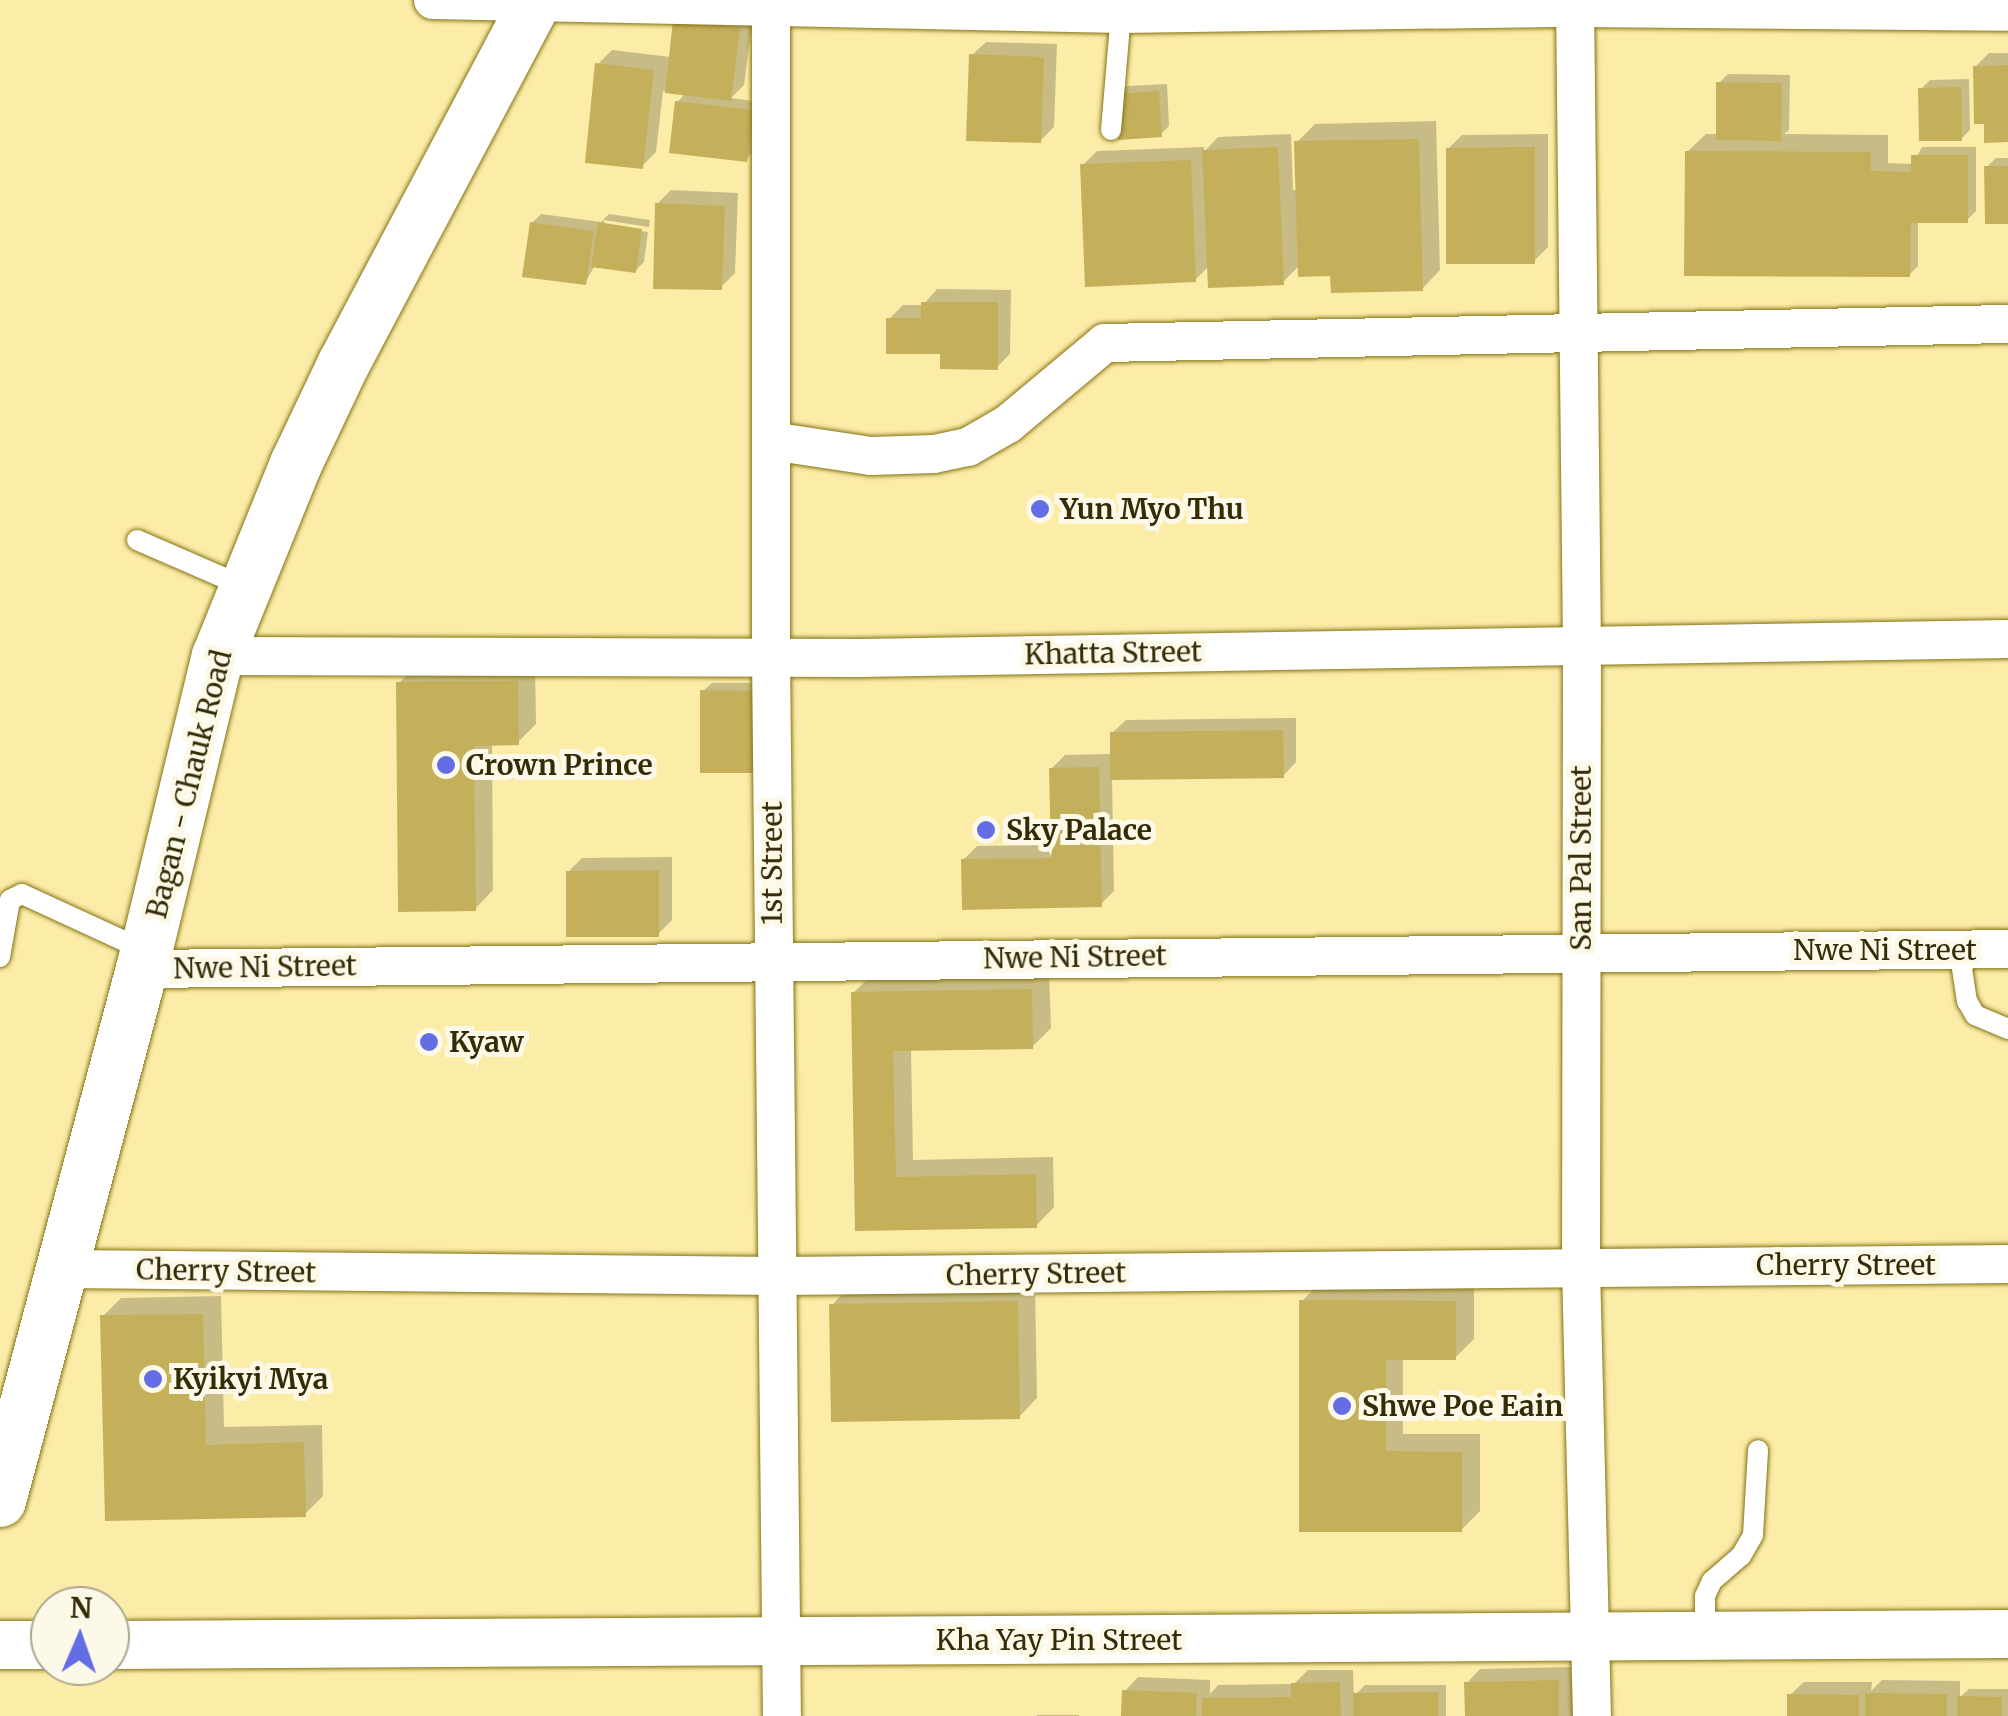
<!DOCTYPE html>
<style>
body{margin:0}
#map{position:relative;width:2008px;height:1716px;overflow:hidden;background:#fbeca8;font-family:Merriweather,serif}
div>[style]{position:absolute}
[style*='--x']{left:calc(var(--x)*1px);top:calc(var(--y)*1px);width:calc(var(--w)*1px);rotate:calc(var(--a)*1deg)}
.shadow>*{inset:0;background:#0003}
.building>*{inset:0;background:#c4b05b}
.roads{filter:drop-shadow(0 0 2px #867312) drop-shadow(0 0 2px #867312)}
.service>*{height:20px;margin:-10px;padding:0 10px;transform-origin:10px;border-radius:10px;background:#fff}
.minor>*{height:38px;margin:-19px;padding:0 19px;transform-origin:19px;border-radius:19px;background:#fff}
.tertiary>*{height:48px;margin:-24px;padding:0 24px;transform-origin:24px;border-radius:24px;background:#fff}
.secondary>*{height:52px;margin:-26px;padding:0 26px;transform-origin:26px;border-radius:26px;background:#fff}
.dots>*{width:28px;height:28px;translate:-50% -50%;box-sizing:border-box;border:5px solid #fcf9e8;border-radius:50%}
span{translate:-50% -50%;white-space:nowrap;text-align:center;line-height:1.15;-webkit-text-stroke:10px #fcf9e8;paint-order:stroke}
.poi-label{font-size:28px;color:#352c07;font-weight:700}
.left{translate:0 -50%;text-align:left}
.street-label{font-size:28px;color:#352c07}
.north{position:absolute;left:30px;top:1586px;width:100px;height:100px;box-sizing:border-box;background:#fcf9e8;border:2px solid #aca78e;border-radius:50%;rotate:2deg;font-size:28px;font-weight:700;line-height:40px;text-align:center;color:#352c07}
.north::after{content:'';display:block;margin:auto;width:35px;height:45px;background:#656de6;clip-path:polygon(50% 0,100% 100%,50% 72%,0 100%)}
</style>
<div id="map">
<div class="shadow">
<div style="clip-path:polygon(753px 15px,744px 85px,731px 98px,761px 102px,755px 150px,746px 159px,677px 102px,686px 93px,663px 91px,656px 152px,642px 166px,598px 64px,612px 50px,671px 57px,675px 21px)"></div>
<div style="clip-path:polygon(986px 42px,1057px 44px,1054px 127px,1040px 141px,972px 55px)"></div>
<div style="clip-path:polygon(1989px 53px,2008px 53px,2008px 140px,1986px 121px,1975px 67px)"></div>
<div style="clip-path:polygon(1728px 74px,1790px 75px,1789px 130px,1784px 134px,1888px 135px,1888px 163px,1913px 164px,1922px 147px,1976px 147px,1976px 211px,1967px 220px,1918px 220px,1918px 266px,1909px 275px,1687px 152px,1706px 134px,1718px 134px,1719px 83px)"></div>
<div style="clip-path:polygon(1969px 79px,1970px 130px,1961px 139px,1921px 89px,1930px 80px)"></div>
<div style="clip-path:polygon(1167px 84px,1169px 126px,1160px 135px,1118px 95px,1127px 86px)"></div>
<div style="clip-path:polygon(1436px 121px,1440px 270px,1422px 289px,1300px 265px,1283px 282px,1210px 265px,1195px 280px,1083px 165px,1097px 151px,1204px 147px,1204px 152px,1218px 137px,1291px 134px,1293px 190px,1298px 190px,1297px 142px,1315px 124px)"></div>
<div style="clip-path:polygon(1548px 134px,1548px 247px,1534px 261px,1448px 149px,1462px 135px)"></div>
<div style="clip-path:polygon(1996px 158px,2008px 158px,2008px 222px,1987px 167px)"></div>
<div style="clip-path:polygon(671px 190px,738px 193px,735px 273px,721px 287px,657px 204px)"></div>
<div style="clip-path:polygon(541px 214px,601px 222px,609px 214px,650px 220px,649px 227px,604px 220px,604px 226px,648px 232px,644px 262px,635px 271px,595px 265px,585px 283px,532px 223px)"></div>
<div style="clip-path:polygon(937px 289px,1011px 290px,1010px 354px,997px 367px,943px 351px,889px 319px,903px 305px,923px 305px)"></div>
<div style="clip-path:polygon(535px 664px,536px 724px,517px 743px,492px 743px,493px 890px,475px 909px,398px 684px,417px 665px)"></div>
<div style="clip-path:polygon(712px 683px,761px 683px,761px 761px,752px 770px,703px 691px)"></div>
<div style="clip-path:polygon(1296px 718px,1296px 762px,1283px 776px,1112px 777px,1114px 891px,1100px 905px,963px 860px,977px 846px,1053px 845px,1051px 769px,1065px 755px,1112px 754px,1112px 733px,1126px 720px)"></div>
<div style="clip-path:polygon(672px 857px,672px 920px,658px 934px,568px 872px,582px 858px)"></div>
<div style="clip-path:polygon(1049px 972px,1051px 1028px,1032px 1047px,911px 1049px,913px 1160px,1053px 1157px,1054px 1207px,1036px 1226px,857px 1229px,853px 993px,872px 975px)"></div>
<div style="clip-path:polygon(1035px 1283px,1037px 1398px,1019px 1417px,832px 1305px,850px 1286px)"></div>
<div style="clip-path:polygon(1320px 1283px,1474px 1283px,1474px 1339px,1455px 1358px,1403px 1357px,1403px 1434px,1480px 1434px,1480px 1511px,1461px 1530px,1301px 1529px,1302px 1301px)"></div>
<div style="clip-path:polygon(221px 1296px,224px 1427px,322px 1425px,323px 1496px,305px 1514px,107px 1519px,103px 1316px,121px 1298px)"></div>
<div style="clip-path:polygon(1571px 1667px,1573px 1716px,1467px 1716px,1467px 1683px,1480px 1669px)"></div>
<div style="clip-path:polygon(1308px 1670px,1353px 1670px,1354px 1696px,1365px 1685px,1446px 1685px,1446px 1716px,1124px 1716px,1125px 1691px,1138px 1677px,1210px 1680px,1210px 1694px,1218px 1685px,1294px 1684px)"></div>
<div style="clip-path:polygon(1882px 1680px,1960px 1681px,1960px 1697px,1969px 1689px,2008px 1689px,2008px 1716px,1790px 1716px,1790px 1695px,1804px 1682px,1872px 1682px,1871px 1691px)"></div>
<div style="clip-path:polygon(1037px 1715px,1079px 1715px,1079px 1716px,1036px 1716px)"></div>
</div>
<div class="building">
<div style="clip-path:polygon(673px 20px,740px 28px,731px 101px,665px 93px)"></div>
<div style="clip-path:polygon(969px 54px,1044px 57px,1041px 143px,966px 141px)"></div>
<div style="clip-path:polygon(595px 63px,654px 70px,643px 169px,585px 163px)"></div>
<div style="clip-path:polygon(2008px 65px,2008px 142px,1984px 143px,1984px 124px,1974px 124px,1973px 66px)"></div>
<div style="clip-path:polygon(1716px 82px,1782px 83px,1781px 141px,1716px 140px)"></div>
<div style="clip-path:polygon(1961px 87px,1962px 141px,1919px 141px,1918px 88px)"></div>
<div style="clip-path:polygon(1159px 91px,1162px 137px,1118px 140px,1116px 94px)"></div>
<div style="clip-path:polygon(675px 101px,753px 110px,747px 162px,669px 153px)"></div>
<div style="clip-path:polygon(1419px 139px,1423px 291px,1331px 293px,1330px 276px,1298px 277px,1294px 141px)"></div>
<div style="clip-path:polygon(1278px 147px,1284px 285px,1208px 288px,1202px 150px)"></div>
<div style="clip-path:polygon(1535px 147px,1535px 264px,1446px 264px,1446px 148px)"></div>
<div style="clip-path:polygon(1685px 151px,1871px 152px,1871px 171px,1911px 172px,1911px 155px,1968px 155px,1968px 223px,1911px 223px,1910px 277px,1684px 276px)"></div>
<div style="clip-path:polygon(1191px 160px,1196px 282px,1085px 287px,1080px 164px)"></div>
<div style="clip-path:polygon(1984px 166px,2008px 166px,2008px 224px,1985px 224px)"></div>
<div style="clip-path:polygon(655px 203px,725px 206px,722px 290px,653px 289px)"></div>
<div style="clip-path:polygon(530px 222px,594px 231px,586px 285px,522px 277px)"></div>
<div style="clip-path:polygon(598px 222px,642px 229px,636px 273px,591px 267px)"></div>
<div style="clip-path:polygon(921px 302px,998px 302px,998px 370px,940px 369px,940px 354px,886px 354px,886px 318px,921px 318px)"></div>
<div style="clip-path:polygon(518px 681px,519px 745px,474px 746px,476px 911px,398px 912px,396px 682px)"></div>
<div style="clip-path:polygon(700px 690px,753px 691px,753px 773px,700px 773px)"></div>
<div style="clip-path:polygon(1283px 730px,1284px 778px,1110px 780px,1110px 732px)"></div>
<div style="clip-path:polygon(1099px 767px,1102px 907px,962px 910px,961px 859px,1051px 858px,1049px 768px)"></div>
<div style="clip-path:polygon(659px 870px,659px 937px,566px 937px,566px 871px)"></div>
<div style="clip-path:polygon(1032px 989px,1033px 1049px,893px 1051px,896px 1177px,1036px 1174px,1037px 1228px,855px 1231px,851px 992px)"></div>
<div style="clip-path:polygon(1299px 1300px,1456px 1301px,1456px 1360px,1386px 1360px,1386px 1451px,1462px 1452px,1462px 1532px,1299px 1532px)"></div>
<div style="clip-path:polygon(1018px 1301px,1020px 1419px,831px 1422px,829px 1304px)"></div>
<div style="clip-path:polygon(203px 1314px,206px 1445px,304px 1442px,306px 1517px,105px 1521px,100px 1315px)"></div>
<div style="clip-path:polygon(1559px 1680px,1559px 1716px,1465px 1716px,1464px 1682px)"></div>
<div style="clip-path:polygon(1340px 1682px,1341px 1716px,1202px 1716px,1202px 1698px,1291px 1697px,1291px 1683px)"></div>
<div style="clip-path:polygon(1122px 1690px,1197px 1693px,1196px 1716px,1121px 1716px)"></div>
<div style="clip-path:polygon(1438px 1692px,1438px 1716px,1353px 1716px,1353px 1693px)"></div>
<div style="clip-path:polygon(1865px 1693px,1947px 1694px,1947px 1716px,1865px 1716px)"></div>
<div style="clip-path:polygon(1787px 1694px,1859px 1695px,1859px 1716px,1787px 1716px)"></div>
<div style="clip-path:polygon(1957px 1696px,2002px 1697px,2002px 1716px,1957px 1716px)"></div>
</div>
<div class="roads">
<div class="service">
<div style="--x:1111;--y:130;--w:116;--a:-85.1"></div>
<div style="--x:137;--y:540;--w:118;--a:23.5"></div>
<div style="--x:1959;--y:949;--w:53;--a:81.3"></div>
<div style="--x:1967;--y:1001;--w:16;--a:60"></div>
<div style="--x:1975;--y:1015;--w:36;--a:23"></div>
<div style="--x:0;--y:957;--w:58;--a:-80"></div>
<div style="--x:10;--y:900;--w:13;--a:-27"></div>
<div style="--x:22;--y:894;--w:136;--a:24.7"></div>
<div style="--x:1705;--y:1636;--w:40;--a:-90"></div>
<div style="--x:1705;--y:1596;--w:17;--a:-65"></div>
<div style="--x:1712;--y:1581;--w:38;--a:-41"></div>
<div style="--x:1741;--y:1556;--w:24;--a:-60"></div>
<div style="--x:1753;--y:1535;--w:85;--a:-86.6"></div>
</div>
<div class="minor">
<div style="--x:433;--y:0;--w:688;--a:1.17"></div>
<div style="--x:1121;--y:14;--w:454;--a:-0.8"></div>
<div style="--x:1575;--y:8;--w:433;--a:0.5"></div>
<div style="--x:1575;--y:0;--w:643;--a:89.38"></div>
<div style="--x:1582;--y:643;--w:624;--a:90.09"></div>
<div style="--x:1581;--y:1267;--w:449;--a:88.6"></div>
<div style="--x:771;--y:9;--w:646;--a:90"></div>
<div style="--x:771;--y:655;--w:1061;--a:89.41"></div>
<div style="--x:771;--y:441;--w:101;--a:8.5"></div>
<div style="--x:871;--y:456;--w:63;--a:-1.8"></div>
<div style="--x:934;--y:454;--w:35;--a:-12"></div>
<div style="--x:968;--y:447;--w:46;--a:-29.9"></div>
<div style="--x:1008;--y:424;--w:126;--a:-39.9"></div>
<div style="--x:1105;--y:343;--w:903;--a:-1.21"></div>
<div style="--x:218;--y:656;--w:642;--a:0.18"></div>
<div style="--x:860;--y:658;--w:1148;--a:-0.95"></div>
<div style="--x:142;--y:969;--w:1866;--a:-0.61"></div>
<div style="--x:64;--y:1269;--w:715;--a:0.56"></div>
<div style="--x:779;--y:1276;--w:1229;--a:-0.56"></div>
</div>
<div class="tertiary">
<div style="--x:0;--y:1645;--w:50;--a:0"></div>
<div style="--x:110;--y:1645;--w:1898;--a:-0.33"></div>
</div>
<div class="secondary">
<div style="--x:0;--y:1501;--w:551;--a:-75.06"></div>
<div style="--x:142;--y:969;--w:322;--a:-76.4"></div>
<div style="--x:218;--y:656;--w:207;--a:-67.9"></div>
<div style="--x:296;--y:464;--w:110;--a:-64.6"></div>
<div style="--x:343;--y:365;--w:413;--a:-62.1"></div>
</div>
</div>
<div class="dots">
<div style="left:1040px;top:509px;background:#656de6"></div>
<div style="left:446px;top:765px;background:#656de6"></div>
<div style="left:986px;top:830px;background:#656de6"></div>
<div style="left:429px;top:1042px;background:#656de6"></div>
<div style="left:153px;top:1379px;background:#656de6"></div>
<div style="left:1342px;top:1406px;background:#656de6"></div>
</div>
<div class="poi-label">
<span class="left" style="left:1060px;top:509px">Yun Myo Thu</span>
<span class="left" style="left:466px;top:765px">Crown Prince</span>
<span class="left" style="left:1006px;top:830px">Sky Palace</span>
<span class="left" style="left:449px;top:1042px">Kyaw</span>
<span class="left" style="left:173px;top:1379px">Kyikyi Mya</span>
<span class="left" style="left:1362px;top:1406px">Shwe Poe Eain</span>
</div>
<div class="street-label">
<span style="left:1113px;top:653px;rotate:-1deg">Khatta Street</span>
<span style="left:189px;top:784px;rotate:-76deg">Bagan - Chauk Road</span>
<span style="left:1581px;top:858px;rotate:-90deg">San Pal Street</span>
<span style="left:772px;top:863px;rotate:-90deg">1st Street</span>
<span style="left:1885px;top:950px">Nwe Ni Street</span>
<span style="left:1075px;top:957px;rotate:-1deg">Nwe Ni Street</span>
<span style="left:265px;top:967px;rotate:-1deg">Nwe Ni Street</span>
<span style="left:1846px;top:1265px">Cherry Street</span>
<span style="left:226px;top:1271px;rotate:1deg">Cherry Street</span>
<span style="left:1036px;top:1274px;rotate:-1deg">Cherry Street</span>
<span style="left:1059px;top:1640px">Kha Yay Pin Street</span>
</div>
<div class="north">N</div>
</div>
